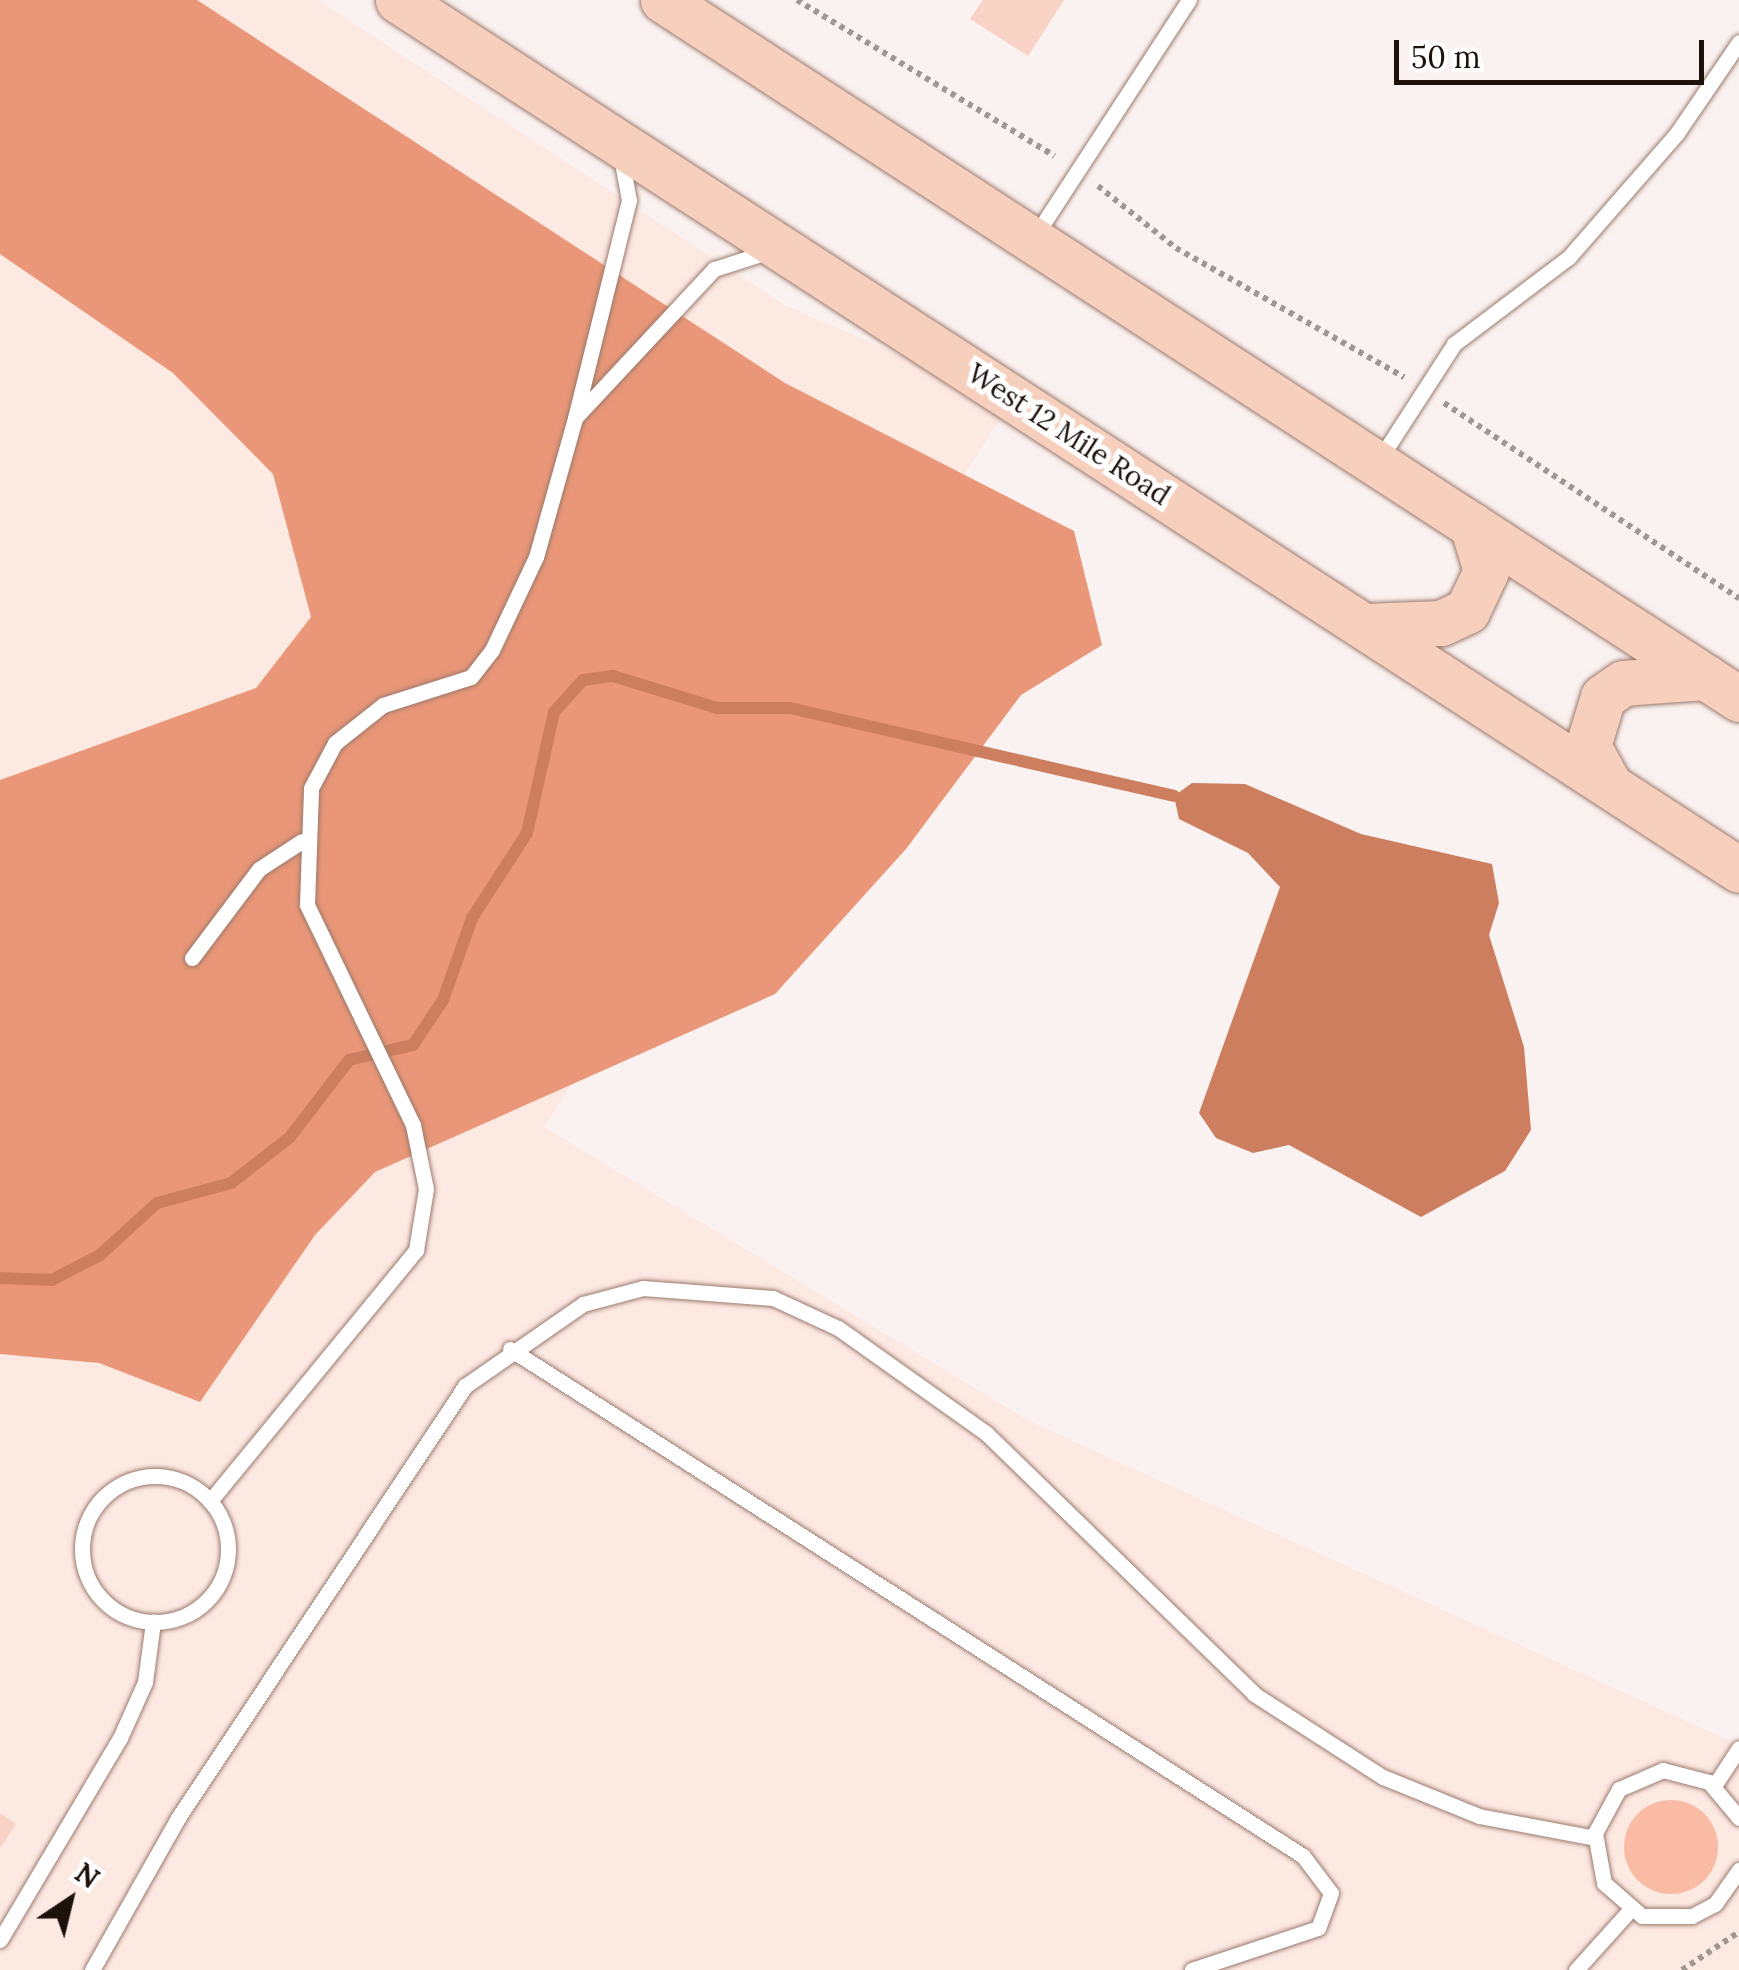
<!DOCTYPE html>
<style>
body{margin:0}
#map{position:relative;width:1739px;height:1970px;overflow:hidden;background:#faf2f0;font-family:Lora,serif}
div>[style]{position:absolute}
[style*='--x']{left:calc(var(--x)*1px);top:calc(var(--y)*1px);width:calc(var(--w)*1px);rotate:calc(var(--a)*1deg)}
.built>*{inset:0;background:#fce9e2}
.green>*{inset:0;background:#f9bba4}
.round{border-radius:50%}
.forest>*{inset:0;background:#e99778}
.water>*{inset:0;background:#cd7e5f}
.stream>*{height:12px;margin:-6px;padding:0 6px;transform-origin:6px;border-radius:6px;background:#cd7e5f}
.building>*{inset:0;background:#f8d2c4}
.path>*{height:6px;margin-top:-3px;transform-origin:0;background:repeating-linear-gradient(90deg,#a09793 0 5px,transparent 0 10px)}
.roads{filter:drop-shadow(0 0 2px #9c7a6d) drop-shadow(0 0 2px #9c7a6d)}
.service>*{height:15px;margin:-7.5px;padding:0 7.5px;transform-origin:7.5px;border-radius:7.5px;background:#fff}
.service>.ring{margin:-7.5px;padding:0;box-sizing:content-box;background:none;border:15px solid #fff;border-radius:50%}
.secondary>*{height:45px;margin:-22.5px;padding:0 22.5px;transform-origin:22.5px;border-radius:22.5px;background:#f6cfbd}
span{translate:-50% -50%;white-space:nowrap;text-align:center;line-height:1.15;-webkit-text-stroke:10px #fff;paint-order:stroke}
.street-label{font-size:28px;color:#1d110c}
.north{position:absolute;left:20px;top:1850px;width:100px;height:100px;-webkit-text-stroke:8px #fff;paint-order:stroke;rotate:35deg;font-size:28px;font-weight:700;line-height:40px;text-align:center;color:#1d110c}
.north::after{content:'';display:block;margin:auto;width:35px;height:45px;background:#1d110c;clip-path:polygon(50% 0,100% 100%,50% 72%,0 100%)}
.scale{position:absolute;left:1394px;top:40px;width:310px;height:45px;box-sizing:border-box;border:5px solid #1d110c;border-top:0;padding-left:12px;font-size:30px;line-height:35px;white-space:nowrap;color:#1d110c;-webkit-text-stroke:8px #fff;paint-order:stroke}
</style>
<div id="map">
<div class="built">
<div style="clip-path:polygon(0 0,318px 0,785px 305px,906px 358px,1000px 419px,544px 1127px,1029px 1421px,1739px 1745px,1739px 1970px,0 1970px)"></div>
</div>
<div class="green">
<div class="round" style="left:1624px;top:1800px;width:94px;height:94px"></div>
</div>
<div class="forest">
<div style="clip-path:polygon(0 0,197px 0,785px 383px,1074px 531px,1102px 645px,1021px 695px,906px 849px,775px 994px,375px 1172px,315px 1235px,200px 1402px,99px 1363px,0 1354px,0 780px,256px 688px,311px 617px,273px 474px,173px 373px,0 254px)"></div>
</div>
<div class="water">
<div style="clip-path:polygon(1192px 783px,1245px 784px,1361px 834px,1492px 864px,1499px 903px,1489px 935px,1524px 1047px,1531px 1130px,1505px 1171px,1421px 1217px,1289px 1145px,1253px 1153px,1216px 1138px,1199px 1113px,1280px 887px,1248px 853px,1179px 819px,1174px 796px)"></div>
</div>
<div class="stream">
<div style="--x:0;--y:1278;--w:52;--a:2.2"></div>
<div style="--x:52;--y:1280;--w:54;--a:-27.5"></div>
<div style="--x:100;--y:1255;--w:77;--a:-42.4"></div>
<div style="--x:157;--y:1203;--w:77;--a:-15.1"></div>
<div style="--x:231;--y:1183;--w:75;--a:-37.9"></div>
<div style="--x:290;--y:1137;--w:97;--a:-52.5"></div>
<div style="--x:349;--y:1060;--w:66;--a:-13.2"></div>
<div style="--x:413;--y:1045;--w:54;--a:-56.3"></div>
<div style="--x:443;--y:1000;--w:87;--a:-70.5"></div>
<div style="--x:472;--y:918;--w:101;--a:-57.1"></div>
<div style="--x:527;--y:833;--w:124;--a:-77.4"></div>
<div style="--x:554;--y:712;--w:43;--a:-47.8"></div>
<div style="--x:583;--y:680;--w:30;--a:-8"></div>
<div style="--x:613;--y:676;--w:109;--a:17.1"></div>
<div style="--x:717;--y:708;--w:73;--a:0"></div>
<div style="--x:790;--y:708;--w:394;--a:12.9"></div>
</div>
<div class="building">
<div style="clip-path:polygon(983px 0,1064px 0,1028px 56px,970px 19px)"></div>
<div style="clip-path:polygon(0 1813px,16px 1824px,0 1848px)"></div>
</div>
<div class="path">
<div style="--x:797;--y:0;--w:301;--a:31.2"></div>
<div style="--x:1098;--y:186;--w:100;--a:38.5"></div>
<div style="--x:1176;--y:248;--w:262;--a:29.5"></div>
<div style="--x:1444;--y:403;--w:354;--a:33.5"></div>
<div style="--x:1682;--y:1970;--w:69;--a:-33.7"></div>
</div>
<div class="roads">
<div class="service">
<div style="--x:621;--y:157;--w:44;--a:79.5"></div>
<div style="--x:629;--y:200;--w:225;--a:103.9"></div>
<div style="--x:575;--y:418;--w:204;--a:-47"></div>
<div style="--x:714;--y:269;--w:52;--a:-17.7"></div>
<div style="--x:1035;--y:236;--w:282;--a:-56.9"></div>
<div style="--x:1379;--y:460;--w:138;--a:-57.1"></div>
<div style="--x:1454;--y:344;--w:144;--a:-37.1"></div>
<div style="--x:1569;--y:257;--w:164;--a:-48.9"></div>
<div style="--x:1677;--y:133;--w:110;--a:-55.7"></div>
<div style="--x:192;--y:958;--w:111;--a:-53"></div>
<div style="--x:259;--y:869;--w:51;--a:-33.1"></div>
<div style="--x:510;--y:1349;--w:941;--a:32.59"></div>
<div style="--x:1303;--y:1856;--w:46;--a:52.9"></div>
<div style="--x:1331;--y:1893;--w:37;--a:110"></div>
<div style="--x:1318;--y:1928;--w:133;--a:161.6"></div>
<div class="ring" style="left:82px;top:1476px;width:131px;height:131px"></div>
<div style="--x:210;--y:1501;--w:325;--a:-50.6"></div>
<div style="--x:416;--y:1250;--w:62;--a:-80.7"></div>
<div style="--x:426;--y:1189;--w:65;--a:-101.5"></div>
<div style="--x:413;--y:1125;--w:244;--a:-115.7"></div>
<div style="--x:307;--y:905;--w:117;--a:-88"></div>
<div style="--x:311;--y:788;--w:51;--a:-61.9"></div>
<div style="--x:335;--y:743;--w:61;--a:-38.4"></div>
<div style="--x:383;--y:705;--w:92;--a:-17.7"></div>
<div style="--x:471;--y:677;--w:34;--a:-52"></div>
<div style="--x:492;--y:650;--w:103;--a:-64.7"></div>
<div style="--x:536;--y:557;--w:144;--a:-74.3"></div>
<div style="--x:1714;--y:1786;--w:45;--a:-56.7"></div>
<div style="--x:1739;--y:1818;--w:47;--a:-129.8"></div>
<div style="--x:1709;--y:1782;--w:48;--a:-165.4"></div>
<div style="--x:1663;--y:1770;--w:48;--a:156.6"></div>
<div style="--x:1619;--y:1789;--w:50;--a:118.6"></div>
<div style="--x:1595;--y:1833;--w:51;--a:79.8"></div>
<div style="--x:1604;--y:1883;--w:50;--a:41"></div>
<div style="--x:1642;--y:1916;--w:50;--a:0"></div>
<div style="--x:1692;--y:1916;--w:26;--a:-28"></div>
<div style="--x:1715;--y:1904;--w:42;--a:-54.8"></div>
<div style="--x:0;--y:1940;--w:235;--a:-59.3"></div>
<div style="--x:120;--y:1738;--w:61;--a:-65.9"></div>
<div style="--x:145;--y:1682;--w:61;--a:-82.4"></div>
<div style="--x:92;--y:1970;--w:175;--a:-60.5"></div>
<div style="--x:178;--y:1818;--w:519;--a:-56.4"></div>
<div style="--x:465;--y:1386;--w:144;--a:-34.8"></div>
<div style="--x:583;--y:1304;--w:62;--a:-14.9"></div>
<div style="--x:643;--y:1288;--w:130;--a:4.4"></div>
<div style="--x:773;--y:1298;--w:72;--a:24.8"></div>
<div style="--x:838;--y:1328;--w:181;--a:35.4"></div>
<div style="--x:986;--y:1433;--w:374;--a:44.2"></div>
<div style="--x:1254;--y:1694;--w:153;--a:32.8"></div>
<div style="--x:1383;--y:1777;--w:104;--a:22.1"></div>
<div style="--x:1479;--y:1816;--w:118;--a:10.7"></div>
<div style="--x:1576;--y:1970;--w:82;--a:-48"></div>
</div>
<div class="secondary">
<div style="--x:398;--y:0;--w:1598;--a:32.97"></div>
<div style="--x:663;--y:0;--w:1283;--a:33.01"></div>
<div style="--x:1368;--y:626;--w:73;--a:-2.4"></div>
<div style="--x:1441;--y:623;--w:29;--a:-25"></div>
<div style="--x:1467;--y:611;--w:44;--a:-64.6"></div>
<div style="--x:1486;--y:571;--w:48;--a:-106.9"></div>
<div style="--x:1610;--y:786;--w:46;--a:-118.8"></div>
<div style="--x:1588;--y:746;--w:51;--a:-73"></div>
<div style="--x:1603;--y:697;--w:24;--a:-35"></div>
<div style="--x:1623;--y:683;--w:83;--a:-4.1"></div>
</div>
</div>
<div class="street-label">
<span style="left:1069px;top:434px;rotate:33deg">West 12 Mile Road</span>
</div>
<div class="north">N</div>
<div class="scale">50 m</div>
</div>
